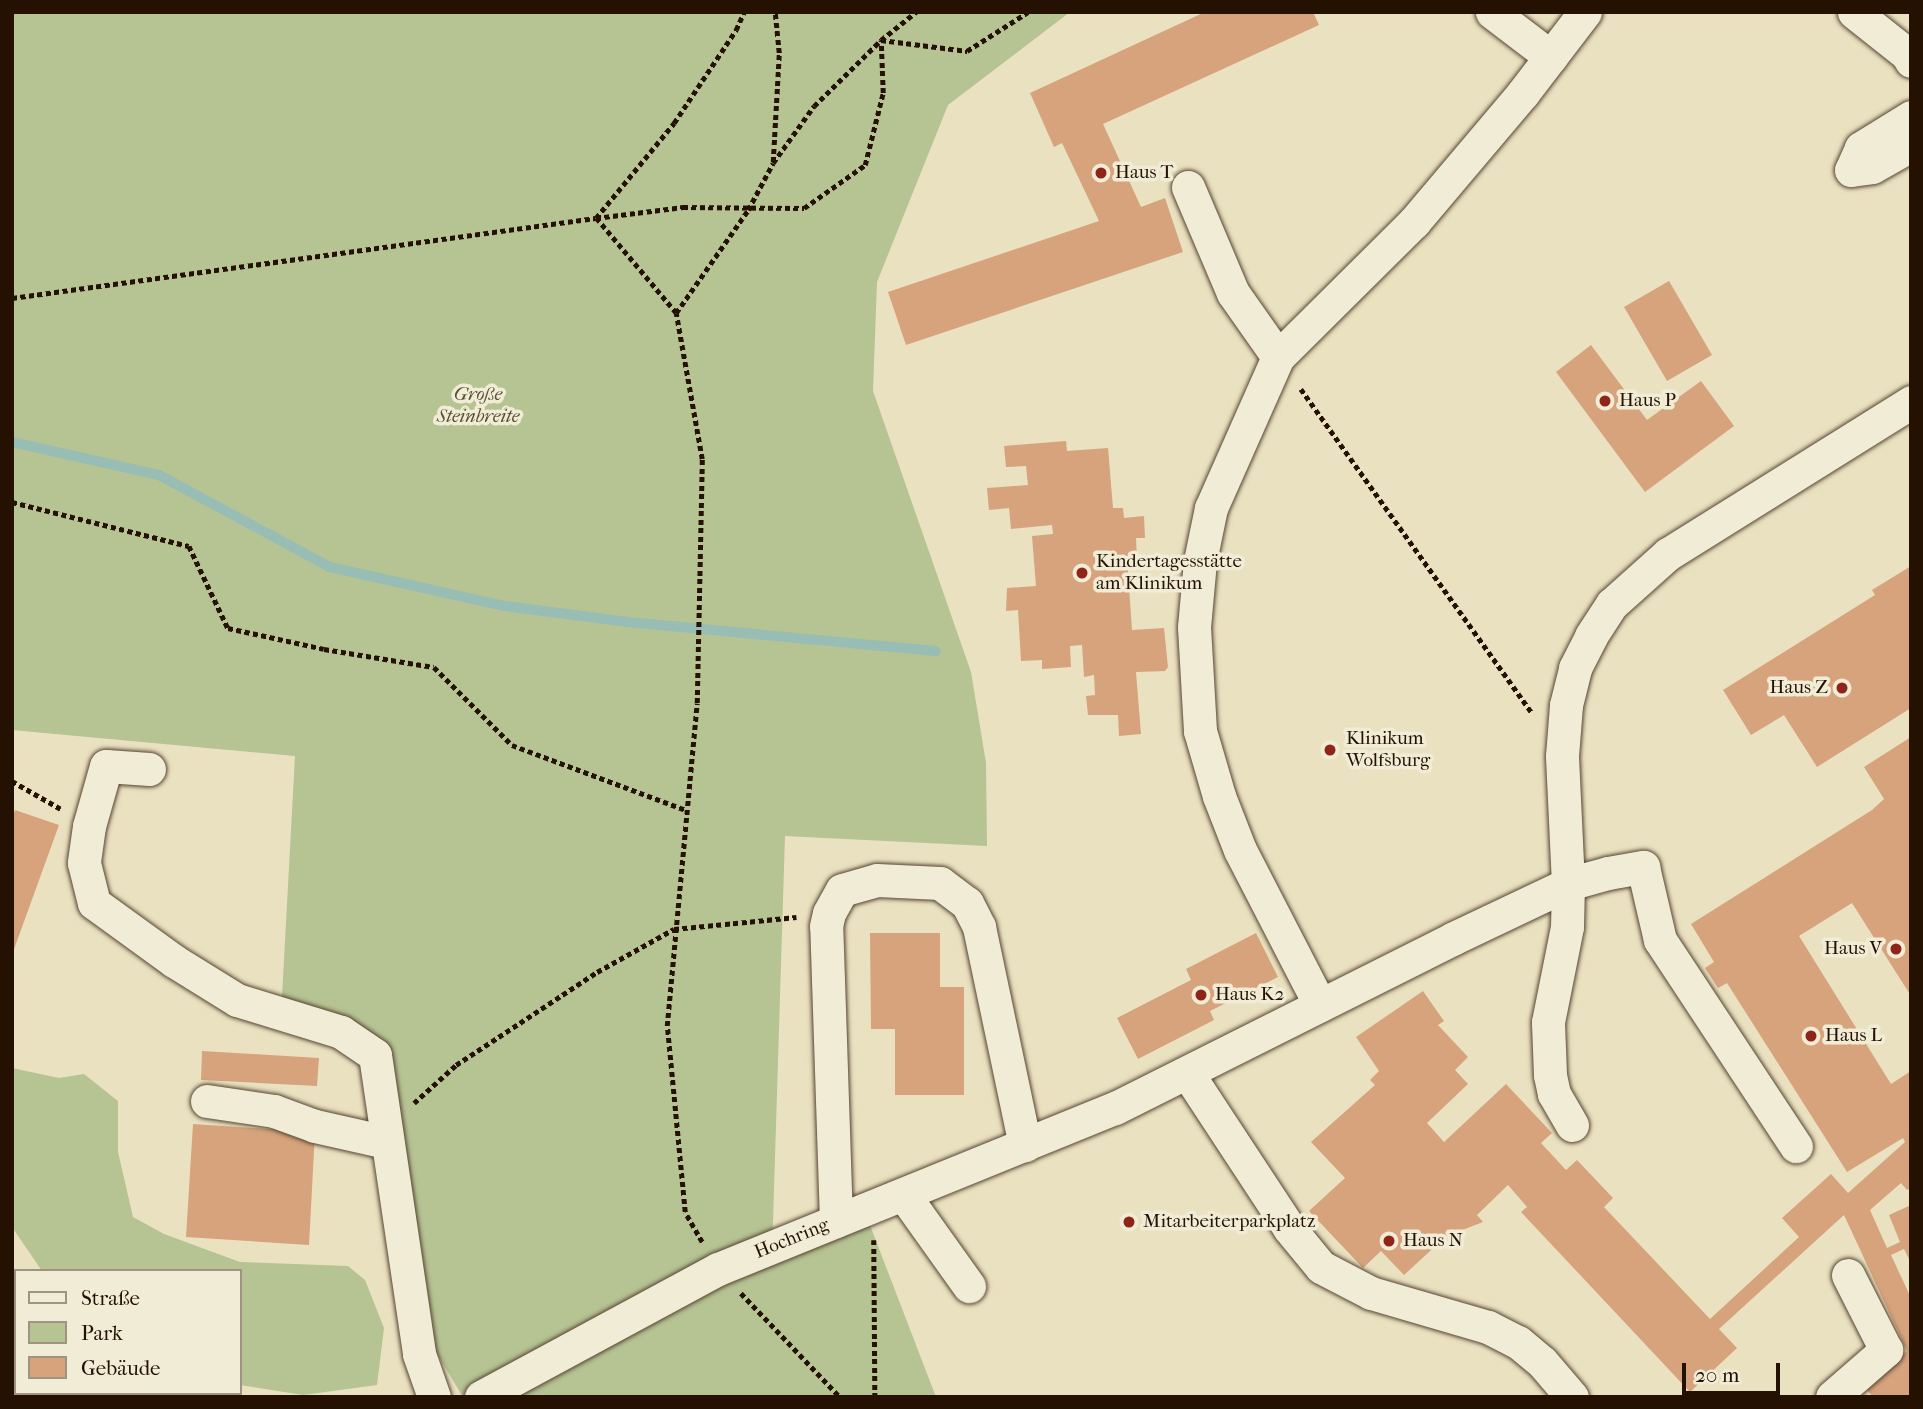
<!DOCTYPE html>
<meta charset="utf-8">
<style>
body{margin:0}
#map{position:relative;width:1923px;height:1409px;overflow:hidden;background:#eae1c0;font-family:"IM FELL French Canon",serif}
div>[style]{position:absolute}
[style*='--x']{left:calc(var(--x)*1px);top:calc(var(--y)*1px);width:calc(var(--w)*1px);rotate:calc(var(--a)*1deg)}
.green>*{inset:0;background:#b6c393}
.stream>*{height:10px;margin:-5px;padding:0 5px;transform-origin:5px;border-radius:5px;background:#98bdb5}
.building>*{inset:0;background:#d6a37c}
.path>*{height:4.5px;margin-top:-2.25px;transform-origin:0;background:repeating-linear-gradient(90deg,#251102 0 5px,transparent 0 8.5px)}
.roads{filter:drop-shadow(0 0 2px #564532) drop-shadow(0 0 2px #564532)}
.minor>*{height:33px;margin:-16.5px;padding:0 16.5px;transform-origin:16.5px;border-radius:16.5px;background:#f1ecd6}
.dots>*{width:19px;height:19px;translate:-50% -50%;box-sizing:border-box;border:4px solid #f1ecd6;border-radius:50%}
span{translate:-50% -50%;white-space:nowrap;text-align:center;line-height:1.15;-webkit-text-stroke:7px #f1ecd6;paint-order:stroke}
.poi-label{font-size:19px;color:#251102}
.left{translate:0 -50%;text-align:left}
.right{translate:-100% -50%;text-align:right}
.park-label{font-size:19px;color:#584f35;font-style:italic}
.street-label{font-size:19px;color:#251102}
.frame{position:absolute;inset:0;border:14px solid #251102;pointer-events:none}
.legend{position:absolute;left:14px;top:1269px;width:228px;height:126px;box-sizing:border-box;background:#f1ecd6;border:2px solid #9f9481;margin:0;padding:9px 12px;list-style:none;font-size:21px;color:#251102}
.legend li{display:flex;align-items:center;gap:14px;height:35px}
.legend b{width:35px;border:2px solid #9f9481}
.scale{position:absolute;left:1682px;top:1363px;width:98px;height:32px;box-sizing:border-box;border:4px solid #251102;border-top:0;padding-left:9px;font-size:21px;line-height:24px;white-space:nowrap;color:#251102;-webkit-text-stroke:5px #f1ecd6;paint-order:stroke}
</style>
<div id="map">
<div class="green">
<div style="clip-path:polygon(12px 12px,1070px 12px,948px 105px,877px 282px,873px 391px,971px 672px,986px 763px,987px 846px,785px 836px,772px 1254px,868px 1220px,936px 1397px,463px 1397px,414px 1316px,376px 1055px,281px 1015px,295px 756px,12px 730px)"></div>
<div style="clip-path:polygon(12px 1068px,59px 1078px,84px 1074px,118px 1101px,118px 1152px,133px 1217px,164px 1234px,240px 1262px,348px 1266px,365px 1280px,384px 1328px,377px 1385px,303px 1395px,240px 1385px,240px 1271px,42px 1271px,12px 1227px)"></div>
</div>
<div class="stream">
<div style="--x:12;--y:442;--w:151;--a:12.7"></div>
<div style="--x:159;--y:475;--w:194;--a:28.3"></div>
<div style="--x:330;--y:567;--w:179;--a:12.6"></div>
<div style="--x:505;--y:606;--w:124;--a:7.4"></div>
<div style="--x:628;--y:622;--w:309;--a:5.4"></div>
</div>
<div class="building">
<div style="clip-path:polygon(1205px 12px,1313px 12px,1319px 25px,1103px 124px,1141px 207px,1165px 198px,1183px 252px,906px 345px,888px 292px,1099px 221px,1062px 143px,1054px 147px,1030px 93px)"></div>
<div style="clip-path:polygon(1669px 281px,1712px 355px,1667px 381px,1624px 307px)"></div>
<div style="clip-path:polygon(1591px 345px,1647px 420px,1701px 381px,1734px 426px,1645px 492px,1556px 372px)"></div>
<div style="clip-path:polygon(1066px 441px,1067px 451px,1108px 448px,1113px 508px,1123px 508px,1124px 518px,1144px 516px,1145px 538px,1136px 538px,1137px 558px,1127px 558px,1132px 630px,1164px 628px,1168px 667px,1165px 671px,1136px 672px,1141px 734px,1119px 736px,1118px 715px,1088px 715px,1086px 696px,1095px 695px,1094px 675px,1084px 677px,1082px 645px,1070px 646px,1071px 667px,1042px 669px,1042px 660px,1021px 661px,1018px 610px,1006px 611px,1007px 588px,1036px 586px,1032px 536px,1053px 534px,1052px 525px,1011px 529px,1009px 508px,989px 510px,987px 488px,1028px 485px,1026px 466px,1006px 467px,1004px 446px)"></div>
<div style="clip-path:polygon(1911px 566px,1911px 708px,1817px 767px,1784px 715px,1751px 735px,1723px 690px,1875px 595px,1872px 590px)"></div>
<div style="clip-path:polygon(1911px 737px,1911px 996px,1852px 903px,1799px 936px,1891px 1084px,1911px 1071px,1911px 1188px,1907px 1190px,1901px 1183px,1870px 1210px,1887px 1248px,1900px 1242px,1889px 1215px,1911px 1205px,1911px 1263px,1904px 1249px,1891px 1255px,1911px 1298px,1911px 1397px,1873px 1397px,1867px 1390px,1907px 1351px,1844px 1215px,1719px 1329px,1737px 1348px,1690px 1392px,1521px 1212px,1527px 1207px,1508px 1185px,1477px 1215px,1483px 1222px,1457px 1232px,1454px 1229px,1404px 1275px,1381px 1251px,1363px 1268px,1309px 1211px,1345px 1178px,1311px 1142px,1375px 1085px,1370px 1080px,1379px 1071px,1356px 1037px,1423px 991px,1444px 1021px,1438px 1025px,1468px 1057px,1455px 1070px,1468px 1084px,1427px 1123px,1444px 1142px,1506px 1084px,1552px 1133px,1541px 1143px,1566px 1170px,1577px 1160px,1613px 1198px,1604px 1207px,1710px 1319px,1799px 1237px,1782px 1218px,1831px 1174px,1848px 1193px,1905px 1142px,1903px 1138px,1847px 1172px,1727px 983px,1718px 988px,1705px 968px,1714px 962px,1691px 924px,1872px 810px,1884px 799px,1864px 767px)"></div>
<div style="clip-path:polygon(15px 810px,59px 825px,13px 952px,12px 819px)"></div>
<div style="clip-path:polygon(870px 933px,940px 933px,940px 987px,964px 987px,964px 1095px,895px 1095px,895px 1029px,871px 1029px)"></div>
<div style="clip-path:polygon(1256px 933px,1278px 977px,1210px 1011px,1214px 1020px,1138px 1059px,1117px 1018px,1191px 980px,1186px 969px)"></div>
<div style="clip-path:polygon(202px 1051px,319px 1058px,317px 1086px,201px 1080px)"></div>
<div style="clip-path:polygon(193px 1124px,315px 1132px,309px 1245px,186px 1237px)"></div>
</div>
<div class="path">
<div style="--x:773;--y:162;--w:109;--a:-86.8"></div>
<div style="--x:779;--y:53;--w:41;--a:-95.6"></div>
<div style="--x:12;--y:298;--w:589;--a:-7.8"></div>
<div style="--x:596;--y:218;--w:123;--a:-50.6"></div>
<div style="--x:674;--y:123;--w:112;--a:-56.3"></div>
<div style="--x:736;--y:30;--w:20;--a:-66"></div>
<div style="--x:676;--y:313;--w:126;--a:-55"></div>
<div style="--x:748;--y:210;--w:53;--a:-62"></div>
<div style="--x:773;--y:163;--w:70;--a:-54.3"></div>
<div style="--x:814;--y:106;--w:94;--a:-44.6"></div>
<div style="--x:881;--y:40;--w:45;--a:-38.7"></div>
<div style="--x:1301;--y:389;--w:397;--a:54.5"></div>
<div style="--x:12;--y:502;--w:182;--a:14"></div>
<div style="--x:189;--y:546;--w:91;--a:64.6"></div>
<div style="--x:228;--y:628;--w:98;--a:12.3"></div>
<div style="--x:324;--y:649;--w:111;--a:9.3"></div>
<div style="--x:434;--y:667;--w:110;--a:45"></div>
<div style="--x:512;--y:745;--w:186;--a:20.5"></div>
<div style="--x:12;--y:781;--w:56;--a:29.7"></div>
<div style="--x:414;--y:1103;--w:57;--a:-42.1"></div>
<div style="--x:456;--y:1065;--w:169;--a:-33.4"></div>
<div style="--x:597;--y:972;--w:88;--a:-29.2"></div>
<div style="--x:674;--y:929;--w:123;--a:-5.6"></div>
<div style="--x:874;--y:1240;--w:157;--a:89.6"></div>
<div style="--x:702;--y:1242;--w:34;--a:-120"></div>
<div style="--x:685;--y:1212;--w:187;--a:-95.5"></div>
<div style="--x:667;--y:1026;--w:324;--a:-84.7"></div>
<div style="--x:697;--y:703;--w:244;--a:-88.8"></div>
<div style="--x:702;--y:459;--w:148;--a:-100.1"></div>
<div style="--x:676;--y:313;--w:124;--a:-130.1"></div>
<div style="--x:596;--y:218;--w:88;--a:-7.2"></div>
<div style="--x:683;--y:207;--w:121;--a:0.5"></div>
<div style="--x:804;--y:208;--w:75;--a:-35.2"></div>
<div style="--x:865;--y:165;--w:74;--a:-76"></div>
<div style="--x:883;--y:93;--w:53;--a:-92.2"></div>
<div style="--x:881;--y:40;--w:87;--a:7.3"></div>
<div style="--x:967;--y:51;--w:72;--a:-32.6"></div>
<div style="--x:741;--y:1293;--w:144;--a:46.4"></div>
<div style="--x:12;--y:1319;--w:6;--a:51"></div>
<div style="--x:65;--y:1393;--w:4;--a:63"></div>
</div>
<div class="roads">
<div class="minor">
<div style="--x:1492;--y:12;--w:74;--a:37.3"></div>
<div style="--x:1854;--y:12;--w:68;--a:38.4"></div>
<div style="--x:1907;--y:54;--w:8;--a:60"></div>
<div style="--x:1911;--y:117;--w:59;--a:148.2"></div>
<div style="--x:1861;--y:148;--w:24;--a:114"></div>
<div style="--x:1851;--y:170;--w:21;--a:-8"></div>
<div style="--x:1872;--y:167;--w:45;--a:-29.4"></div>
<div style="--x:1188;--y:187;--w:115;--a:67"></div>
<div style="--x:1233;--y:293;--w:78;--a:54.9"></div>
<div style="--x:149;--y:769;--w:43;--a:-176"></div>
<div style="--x:106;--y:766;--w:62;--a:105.8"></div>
<div style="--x:89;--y:826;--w:37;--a:98"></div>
<div style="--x:84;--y:863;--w:41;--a:76"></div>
<div style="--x:94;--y:903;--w:99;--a:35.9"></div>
<div style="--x:174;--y:961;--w:74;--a:31.8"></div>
<div style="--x:237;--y:1000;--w:109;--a:17.1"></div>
<div style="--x:341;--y:1032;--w:41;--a:34.1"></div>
<div style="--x:375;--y:1055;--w:302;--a:81.6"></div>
<div style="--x:419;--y:1354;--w:46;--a:70.8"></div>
<div style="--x:1320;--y:1005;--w:174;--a:-117.3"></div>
<div style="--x:1240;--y:850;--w:58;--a:-111.3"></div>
<div style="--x:1219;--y:796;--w:68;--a:-106.3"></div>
<div style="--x:1200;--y:731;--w:104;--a:-93.3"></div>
<div style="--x:1194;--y:627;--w:66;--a:-84.8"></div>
<div style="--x:1200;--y:561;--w:54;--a:-78.3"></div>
<div style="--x:1211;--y:508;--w:165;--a:-66.1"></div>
<div style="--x:1278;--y:357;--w:192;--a:-44.8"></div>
<div style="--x:1414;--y:222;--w:169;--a:-49.8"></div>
<div style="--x:1523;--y:93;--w:102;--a:-52.6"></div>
<div style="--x:1188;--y:1074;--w:184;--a:56.7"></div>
<div style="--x:1289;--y:1228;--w:50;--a:50.6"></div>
<div style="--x:1321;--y:1267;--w:56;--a:27.5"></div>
<div style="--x:1371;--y:1293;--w:122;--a:16.2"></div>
<div style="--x:1488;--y:1327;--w:34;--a:27"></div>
<div style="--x:1518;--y:1342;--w:31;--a:40"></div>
<div style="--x:1542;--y:1362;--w:46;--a:49.4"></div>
<div style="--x:207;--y:1101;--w:68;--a:8.5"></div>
<div style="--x:274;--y:1111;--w:44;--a:20.1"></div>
<div style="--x:315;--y:1126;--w:73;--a:12.7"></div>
<div style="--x:1572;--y:1125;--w:36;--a:-120"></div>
<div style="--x:1554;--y:1094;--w:19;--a:-102"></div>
<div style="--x:1550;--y:1075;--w:53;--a:-92.2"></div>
<div style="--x:1548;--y:1022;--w:97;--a:-78.7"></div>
<div style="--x:1567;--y:927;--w:43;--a:-88.7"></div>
<div style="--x:1568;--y:884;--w:128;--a:-92.7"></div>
<div style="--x:1562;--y:756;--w:51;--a:-85.5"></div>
<div style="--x:1566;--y:705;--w:38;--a:-76"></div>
<div style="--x:1575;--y:668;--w:36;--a:-63"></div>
<div style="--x:1591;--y:636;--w:38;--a:-57"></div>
<div style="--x:1612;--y:604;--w:75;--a:-41.8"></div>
<div style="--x:1668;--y:554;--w:287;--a:-32"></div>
<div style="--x:904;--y:1195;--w:112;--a:54.5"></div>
<div style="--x:836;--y:1221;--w:295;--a:-91.9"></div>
<div style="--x:826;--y:926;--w:13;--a:-77"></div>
<div style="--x:829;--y:913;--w:26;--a:-61"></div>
<div style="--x:842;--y:890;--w:36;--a:-16"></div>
<div style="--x:877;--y:880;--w:63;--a:2.7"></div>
<div style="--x:940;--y:883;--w:34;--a:37"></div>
<div style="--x:967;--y:903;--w:27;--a:63"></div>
<div style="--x:979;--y:927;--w:223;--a:78.1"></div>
<div style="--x:12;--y:1379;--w:6;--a:51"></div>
<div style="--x:124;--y:1397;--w:16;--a:0"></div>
<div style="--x:481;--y:1397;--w:269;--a:-28.4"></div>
<div style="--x:718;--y:1269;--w:428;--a:-22.1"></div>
<div style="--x:1115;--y:1108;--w:377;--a:-26.6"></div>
<div style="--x:1452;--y:939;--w:128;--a:-25.4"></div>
<div style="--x:1568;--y:884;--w:41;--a:-15.4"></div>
<div style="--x:1608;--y:873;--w:36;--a:-10"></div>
<div style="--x:1643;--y:867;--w:75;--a:76.9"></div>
<div style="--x:1660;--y:940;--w:247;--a:56.6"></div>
<div style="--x:1832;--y:1397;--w:72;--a:-41"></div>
<div style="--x:1886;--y:1350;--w:84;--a:-116.9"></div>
</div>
</div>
<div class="dots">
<div style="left:1101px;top:173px;background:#8f2418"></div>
<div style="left:1605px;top:401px;background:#8f2418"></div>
<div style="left:1082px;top:573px;background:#8f2418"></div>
<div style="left:1842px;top:688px;background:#8f2418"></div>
<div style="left:1330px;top:750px;background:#8f2418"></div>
<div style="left:1896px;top:949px;background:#8f2418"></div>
<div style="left:1201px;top:995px;background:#8f2418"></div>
<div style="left:1811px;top:1036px;background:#8f2418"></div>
<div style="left:1129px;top:1222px;background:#8f2418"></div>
<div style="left:1389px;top:1241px;background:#8f2418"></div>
</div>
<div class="poi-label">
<span class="left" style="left:1115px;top:173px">Haus T</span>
<span class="left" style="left:1619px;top:401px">Haus P</span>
<span class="left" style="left:1096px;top:573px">Kindertagesstätte<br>am Klinikum</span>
<span class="right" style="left:1828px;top:688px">Haus Z</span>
<span class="left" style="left:1346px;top:750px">Klinikum<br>Wolfsburg</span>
<span class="right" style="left:1882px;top:949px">Haus V</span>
<span class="left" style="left:1215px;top:995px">Haus K2</span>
<span class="left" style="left:1825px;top:1036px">Haus L</span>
<span class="left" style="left:1143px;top:1222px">Mitarbeiterparkplatz</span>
<span class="left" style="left:1403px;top:1241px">Haus N</span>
</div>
<div class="park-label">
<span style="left:478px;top:406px">Große<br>Steinbreite</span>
</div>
<div class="street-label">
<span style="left:792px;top:1239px;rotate:-22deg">Hochring</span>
</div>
<div class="frame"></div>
<ul class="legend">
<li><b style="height:9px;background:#f1ecd6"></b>Straße</li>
<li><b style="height:19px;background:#b6c393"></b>Park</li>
<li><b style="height:19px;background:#d6a37c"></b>Gebäude</li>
</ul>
<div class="scale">20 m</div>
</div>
